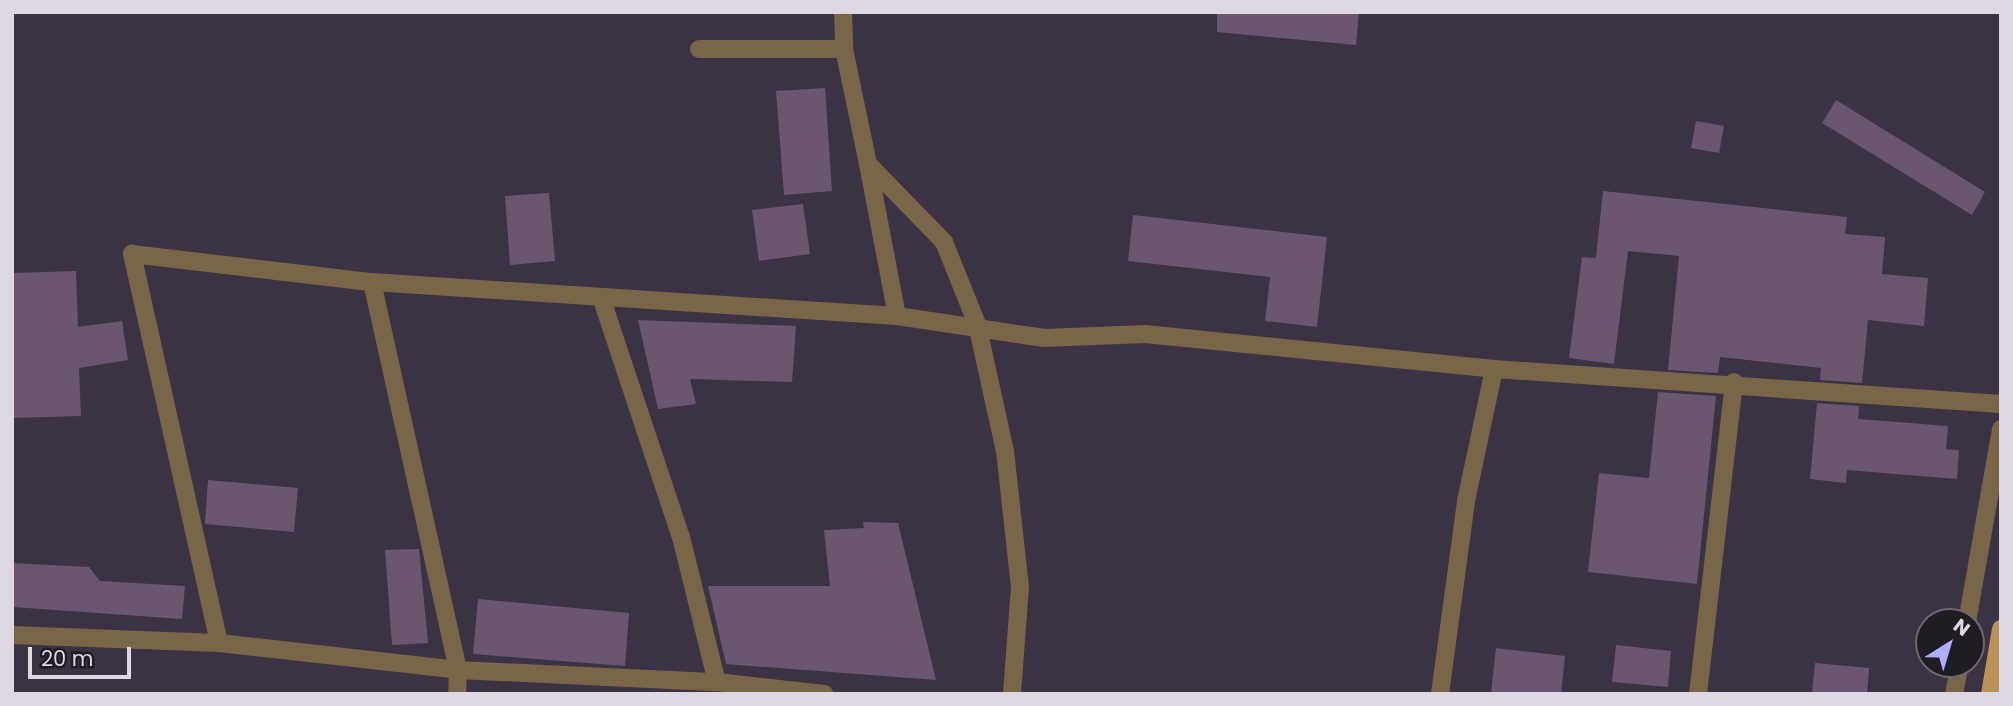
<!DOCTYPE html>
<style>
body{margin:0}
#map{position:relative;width:2013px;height:706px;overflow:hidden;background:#3b3243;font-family:Poppins,sans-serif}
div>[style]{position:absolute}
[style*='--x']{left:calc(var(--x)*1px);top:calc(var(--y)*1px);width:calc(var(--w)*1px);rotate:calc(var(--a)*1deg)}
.building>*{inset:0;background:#6a5671}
.minor>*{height:18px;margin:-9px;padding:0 9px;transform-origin:9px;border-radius:9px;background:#796649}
.primary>*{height:18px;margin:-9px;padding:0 9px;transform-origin:9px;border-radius:9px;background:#bb9356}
span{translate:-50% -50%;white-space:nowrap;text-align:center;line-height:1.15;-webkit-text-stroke:7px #201c23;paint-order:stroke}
.frame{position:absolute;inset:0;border:14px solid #ded8e3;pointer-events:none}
.north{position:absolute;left:1915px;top:608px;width:70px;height:70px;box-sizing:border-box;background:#201c23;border:2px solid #6c6770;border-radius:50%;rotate:37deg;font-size:19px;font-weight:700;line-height:28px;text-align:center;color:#ded8e3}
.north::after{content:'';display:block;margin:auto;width:24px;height:32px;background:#acaffb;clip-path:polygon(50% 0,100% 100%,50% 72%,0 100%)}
.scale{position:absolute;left:28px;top:647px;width:103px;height:32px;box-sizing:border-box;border:4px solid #ded8e3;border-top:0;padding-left:9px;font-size:21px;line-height:24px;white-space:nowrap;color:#ded8e3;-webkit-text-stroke:5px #201c23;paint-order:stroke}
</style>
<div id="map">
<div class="building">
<div style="clip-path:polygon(1217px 12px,1359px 12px,1356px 45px,1217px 32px)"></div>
<div style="clip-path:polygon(825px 88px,832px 191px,784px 195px,776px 91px)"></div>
<div style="clip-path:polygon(1836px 100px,1985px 192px,1972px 215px,1822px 123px)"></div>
<div style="clip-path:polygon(1696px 121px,1724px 126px,1719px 153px,1691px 148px)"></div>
<div style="clip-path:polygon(1603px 191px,1847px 217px,1845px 234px,1885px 237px,1882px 274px,1928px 278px,1924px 326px,1868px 320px,1862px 383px,1820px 380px,1821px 368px,1720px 357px,1718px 373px,1668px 370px,1679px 256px,1628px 251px,1614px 364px,1569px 358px,1582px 257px,1596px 258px)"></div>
<div style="clip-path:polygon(549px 193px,555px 261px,510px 265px,505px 196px)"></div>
<div style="clip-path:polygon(803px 204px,810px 254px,759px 261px,752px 210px)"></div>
<div style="clip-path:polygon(1133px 215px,1327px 237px,1317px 327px,1265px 321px,1270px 277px,1128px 261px)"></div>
<div style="clip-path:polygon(76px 271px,78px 327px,122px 321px,128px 360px,79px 368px,81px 416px,12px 418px,12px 273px)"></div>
<div style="clip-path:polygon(638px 320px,796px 326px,792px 382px,690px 379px,696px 404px,658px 409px)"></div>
<div style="clip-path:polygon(1658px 392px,1716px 396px,1697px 584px,1588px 572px,1599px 473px,1649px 478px)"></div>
<div style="clip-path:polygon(1817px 403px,1859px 406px,1858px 419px,1948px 426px,1946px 449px,1959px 450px,1957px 479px,1847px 470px,1846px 483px,1810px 479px)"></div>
<div style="clip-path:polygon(208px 480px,298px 488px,294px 532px,205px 524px)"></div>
<div style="clip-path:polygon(863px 522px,898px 523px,936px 680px,726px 664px,708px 586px,830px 586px,824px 530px,864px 528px)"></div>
<div style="clip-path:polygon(419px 549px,428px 643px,392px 645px,385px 550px)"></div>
<div style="clip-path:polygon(12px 563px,89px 567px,100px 581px,185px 586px,182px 619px,12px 607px)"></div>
<div style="clip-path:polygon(478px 599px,629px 613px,625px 666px,473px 654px)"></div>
<div style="clip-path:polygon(1616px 645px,1671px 651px,1668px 687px,1612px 682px)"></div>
<div style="clip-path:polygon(1496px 648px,1565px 656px,1561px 694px,1491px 694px)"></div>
<div style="clip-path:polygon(1815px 663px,1869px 668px,1867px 694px,1812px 694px)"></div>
</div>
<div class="minor">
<div style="--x:843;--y:12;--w:37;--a:88"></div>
<div style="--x:844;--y:49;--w:117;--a:78.2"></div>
<div style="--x:868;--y:164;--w:109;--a:45.7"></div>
<div style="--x:944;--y:242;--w:88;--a:68.1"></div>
<div style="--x:977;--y:324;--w:130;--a:77.6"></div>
<div style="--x:1005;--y:451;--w:137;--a:83.7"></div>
<div style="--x:1020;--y:587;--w:107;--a:94.3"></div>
<div style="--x:699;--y:49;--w:145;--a:0"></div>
<div style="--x:868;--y:164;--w:155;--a:79.2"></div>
<div style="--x:372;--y:282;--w:397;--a:77.5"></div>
<div style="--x:458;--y:670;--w:24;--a:92"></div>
<div style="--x:602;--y:300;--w:250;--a:71.6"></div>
<div style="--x:681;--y:537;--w:149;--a:76.1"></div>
<div style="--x:1967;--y:622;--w:196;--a:-80"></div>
<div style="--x:12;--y:635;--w:207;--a:2.2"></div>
<div style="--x:219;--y:643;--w:241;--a:6.4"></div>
<div style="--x:458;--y:670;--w:259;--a:2.7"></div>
<div style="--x:717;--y:682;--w:108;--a:6.4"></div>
<div style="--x:219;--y:643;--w:399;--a:-102.6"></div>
<div style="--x:132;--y:254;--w:242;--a:6.7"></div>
<div style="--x:372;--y:282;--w:526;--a:3.71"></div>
<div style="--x:897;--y:316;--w:149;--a:8.5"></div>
<div style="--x:1044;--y:338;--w:101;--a:-2.3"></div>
<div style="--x:1145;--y:334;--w:351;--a:5.7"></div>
<div style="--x:1494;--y:369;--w:508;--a:3.95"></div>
<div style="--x:1440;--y:694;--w:195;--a:-82.3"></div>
<div style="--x:1466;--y:501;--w:135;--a:-78"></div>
<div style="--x:1698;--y:694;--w:314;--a:-83.4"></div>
<div style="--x:1954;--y:694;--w:31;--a:-79"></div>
</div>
<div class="primary">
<div style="--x:1990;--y:694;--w:66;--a:-80.4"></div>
</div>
<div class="frame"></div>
<div class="north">N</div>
<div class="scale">20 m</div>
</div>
